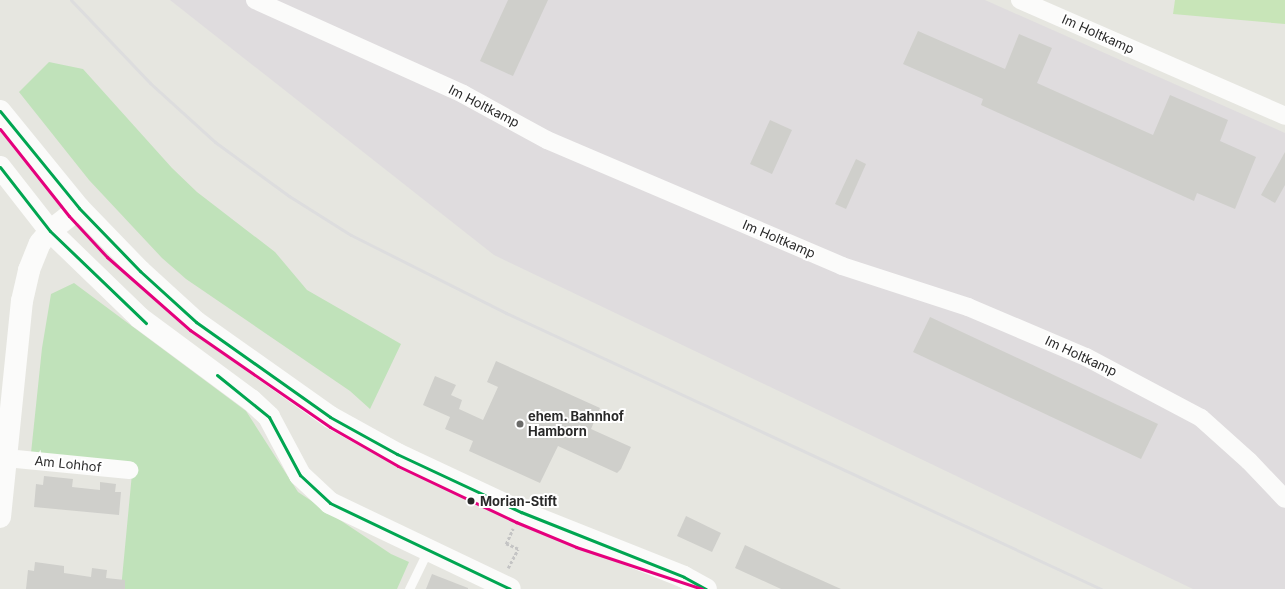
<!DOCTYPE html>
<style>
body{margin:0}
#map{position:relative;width:1285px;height:589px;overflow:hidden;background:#e6e6e0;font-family:Inter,sans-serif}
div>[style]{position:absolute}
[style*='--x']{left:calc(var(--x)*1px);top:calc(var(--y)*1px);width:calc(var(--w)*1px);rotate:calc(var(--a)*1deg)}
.industrial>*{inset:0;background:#dfdcde}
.green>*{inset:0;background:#c0e2ba}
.pitch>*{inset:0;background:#c8e5b8}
.building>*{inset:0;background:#cfcfcb}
.path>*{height:2.5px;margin-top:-1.25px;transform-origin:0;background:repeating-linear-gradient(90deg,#c4c4c4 0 3px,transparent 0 5px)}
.lane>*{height:9px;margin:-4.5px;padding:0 4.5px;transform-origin:4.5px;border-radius:4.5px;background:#fbfbfa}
.street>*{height:18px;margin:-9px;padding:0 9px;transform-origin:9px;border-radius:9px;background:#fbfbfa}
.secondary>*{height:22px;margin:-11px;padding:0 11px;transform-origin:11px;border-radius:11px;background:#fbfbfa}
.rail>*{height:3px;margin:-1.5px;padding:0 1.5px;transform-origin:1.5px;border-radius:1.5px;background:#ddddde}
.bus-1>*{height:3px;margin:-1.5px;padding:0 1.5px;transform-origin:1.5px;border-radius:1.5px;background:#00a651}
.tram-1>*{height:3px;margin:-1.5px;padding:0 1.5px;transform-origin:1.5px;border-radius:1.5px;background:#e5007d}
.dots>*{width:11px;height:11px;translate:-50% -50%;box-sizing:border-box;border:2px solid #fff;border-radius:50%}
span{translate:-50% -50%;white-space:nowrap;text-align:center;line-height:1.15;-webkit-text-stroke:4px #fff;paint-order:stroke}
.street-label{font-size:13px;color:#292929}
.poi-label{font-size:13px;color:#292929;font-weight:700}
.left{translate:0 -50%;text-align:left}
.stop-label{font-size:13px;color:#292929;font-weight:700}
</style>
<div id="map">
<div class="industrial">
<div style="clip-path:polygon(170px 0,985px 0,1285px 133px,1285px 589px,1193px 589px,494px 255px)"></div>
</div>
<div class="green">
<div style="clip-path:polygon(49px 62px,83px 69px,172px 168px,197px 192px,275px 252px,307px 290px,401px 344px,370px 409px,350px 391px,186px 279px,162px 258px,89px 180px,19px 92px)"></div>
<div style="clip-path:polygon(74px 283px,246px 411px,298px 492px,391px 554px,409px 562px,397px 589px,121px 589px,133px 463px,31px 453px,42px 348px,51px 294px)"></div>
</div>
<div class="pitch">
<div style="clip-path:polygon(1175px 0,1285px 0,1285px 24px,1173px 14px)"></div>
</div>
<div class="building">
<div style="clip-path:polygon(508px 0,548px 0,513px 76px,480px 61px)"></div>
<div style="clip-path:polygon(918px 31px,1005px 69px,1019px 34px,1052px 48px,1037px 83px,1153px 135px,1170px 95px,1228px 120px,1220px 141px,1256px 157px,1235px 209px,1197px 193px,1194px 201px,981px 105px,983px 99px,903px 64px)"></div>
<div style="clip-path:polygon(770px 120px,792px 130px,772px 174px,750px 164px)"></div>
<div style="clip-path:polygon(1285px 152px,1285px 185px,1275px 203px,1261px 195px)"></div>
<div style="clip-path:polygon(856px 159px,866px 164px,846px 209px,835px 204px)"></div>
<div style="clip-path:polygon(930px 317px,1158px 424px,1141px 459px,913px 352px)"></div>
<div style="clip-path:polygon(496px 361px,600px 408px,591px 429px,631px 447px,621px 469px,617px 473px,558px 446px,540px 483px,469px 451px,473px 441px,445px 429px,450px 417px,423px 405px,435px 376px,456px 385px,451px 395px,462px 400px,459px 409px,483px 420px,498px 387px,487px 382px)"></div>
<div style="clip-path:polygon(44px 476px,73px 479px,72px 487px,100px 490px,100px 482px,116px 484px,115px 492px,121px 492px,119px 515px,34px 507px,36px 484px,43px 485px)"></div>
<div style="clip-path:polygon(686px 516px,721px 533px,712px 552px,677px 536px)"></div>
<div style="clip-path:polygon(745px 545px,783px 563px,841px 589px,781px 589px,735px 568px)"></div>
<div style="clip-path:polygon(35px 562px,64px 566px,64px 573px,91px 577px,92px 568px,107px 570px,106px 578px,125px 580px,125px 589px,26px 589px,28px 570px,34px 571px)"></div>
<div style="clip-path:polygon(432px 574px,468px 588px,468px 589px,426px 589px)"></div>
</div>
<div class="path">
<div style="--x:508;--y:568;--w:21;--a:-62"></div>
<div style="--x:518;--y:549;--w:13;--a:-157"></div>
<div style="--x:506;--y:544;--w:17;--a:-66"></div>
</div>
<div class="lane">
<div style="--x:409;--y:589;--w:43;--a:-64"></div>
</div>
<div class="street">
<div style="--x:255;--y:0;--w:228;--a:24.3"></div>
<div style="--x:463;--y:94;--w:96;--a:28.7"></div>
<div style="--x:547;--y:140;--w:321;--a:23.1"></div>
<div style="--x:842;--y:266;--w:133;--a:18"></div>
<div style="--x:968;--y:307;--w:128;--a:23"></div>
<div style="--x:1086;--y:357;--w:130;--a:27.9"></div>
<div style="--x:1201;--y:418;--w:64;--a:41.9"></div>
<div style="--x:1249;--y:461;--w:52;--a:46.5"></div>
<div style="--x:1020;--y:0;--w:289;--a:23.6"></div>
<div style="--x:6;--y:458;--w:124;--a:5.6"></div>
</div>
<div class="secondary">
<div style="--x:0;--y:111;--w:125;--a:50.8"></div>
<div style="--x:79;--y:208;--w:88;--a:45.9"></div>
<div style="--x:140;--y:271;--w:76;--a:42.3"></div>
<div style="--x:196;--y:322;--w:164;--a:35.3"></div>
<div style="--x:330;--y:417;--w:77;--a:28.9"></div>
<div style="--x:397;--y:454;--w:137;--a:25.1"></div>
<div style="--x:521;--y:512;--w:175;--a:21.7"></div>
<div style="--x:684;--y:577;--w:25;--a:29"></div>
<div style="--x:0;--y:167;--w:81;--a:52"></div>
<div style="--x:50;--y:231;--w:125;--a:44"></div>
<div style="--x:140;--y:318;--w:138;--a:36.5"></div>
<div style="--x:251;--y:400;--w:25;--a:43"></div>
<div style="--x:269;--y:417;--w:66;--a:61.9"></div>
<div style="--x:300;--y:475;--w:41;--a:43"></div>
<div style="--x:330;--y:503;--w:199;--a:25.5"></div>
<div style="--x:0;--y:517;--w:217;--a:-84.2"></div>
<div style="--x:22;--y:301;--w:32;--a:-77"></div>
<div style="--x:29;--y:270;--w:29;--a:-68"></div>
<div style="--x:40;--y:243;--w:16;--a:-50"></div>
<div style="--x:50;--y:231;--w:37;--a:-38"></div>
</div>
<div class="rail">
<div style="--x:71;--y:0;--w:115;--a:46.4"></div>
<div style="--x:150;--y:83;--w:88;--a:42.2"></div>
<div style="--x:215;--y:142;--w:92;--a:36.1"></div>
<div style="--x:289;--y:196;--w:73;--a:32.2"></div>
<div style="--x:351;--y:235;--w:174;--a:26.7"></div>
<div style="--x:506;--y:313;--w:656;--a:24.88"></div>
</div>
<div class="bus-1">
<div style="--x:0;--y:111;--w:125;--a:50.8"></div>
<div style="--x:79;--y:208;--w:88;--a:45.9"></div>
<div style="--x:140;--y:271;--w:76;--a:42.3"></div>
<div style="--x:196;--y:322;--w:164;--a:35.3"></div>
<div style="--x:330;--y:417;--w:77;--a:28.9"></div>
<div style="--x:397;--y:454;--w:137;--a:25.1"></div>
<div style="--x:521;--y:512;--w:175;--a:21.7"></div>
<div style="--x:684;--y:577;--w:25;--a:29"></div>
<div style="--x:0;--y:167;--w:81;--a:52"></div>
<div style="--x:50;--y:231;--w:133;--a:43.8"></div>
<div style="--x:217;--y:375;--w:67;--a:38.9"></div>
<div style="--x:269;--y:417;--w:66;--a:61.9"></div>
<div style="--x:300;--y:475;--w:41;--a:43"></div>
<div style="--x:330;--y:503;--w:199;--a:25.5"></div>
</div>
<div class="tram-1">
<div style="--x:0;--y:129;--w:111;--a:51.6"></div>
<div style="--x:69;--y:216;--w:56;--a:47.2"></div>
<div style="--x:107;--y:257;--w:111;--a:41.3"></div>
<div style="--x:190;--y:330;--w:170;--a:34.7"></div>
<div style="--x:330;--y:427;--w:78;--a:29.8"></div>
<div style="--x:398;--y:466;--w:131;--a:25.4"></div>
<div style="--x:516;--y:522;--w:65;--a:22.6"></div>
<div style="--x:576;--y:547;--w:133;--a:18.4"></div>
</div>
<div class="dots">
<div style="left:520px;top:424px;background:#6b6b69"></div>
<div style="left:471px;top:501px;background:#292929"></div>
</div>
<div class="street-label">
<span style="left:1098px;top:34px;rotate:24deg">Im Holtkamp</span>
<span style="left:484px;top:106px;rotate:27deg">Im Holtkamp</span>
<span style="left:779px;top:239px;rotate:23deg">Im Holtkamp</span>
<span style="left:1081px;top:356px;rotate:25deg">Im Holtkamp</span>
<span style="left:68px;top:464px;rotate:6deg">Am Lohhof</span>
</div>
<div class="poi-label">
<span class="left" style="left:528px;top:424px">ehem. Bahnhof<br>Hamborn</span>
</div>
<div class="stop-label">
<span class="left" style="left:480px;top:501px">Morian-Stift</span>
</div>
</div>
